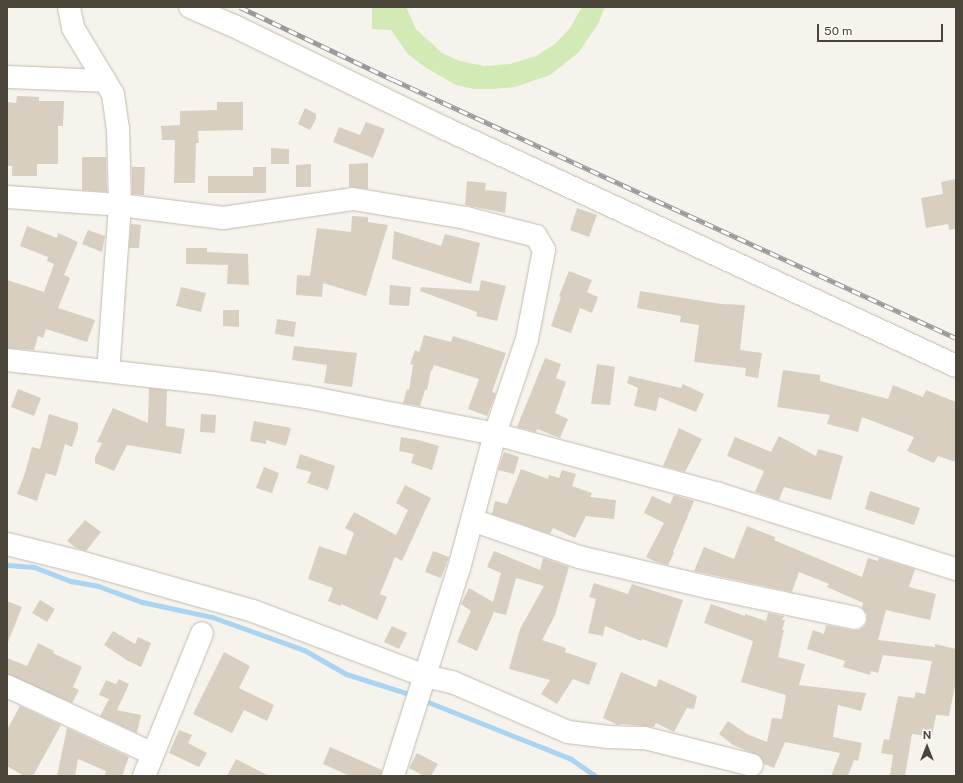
<!DOCTYPE html>
<style>
body{margin:0}
#map{position:relative;width:963px;height:783px;overflow:hidden;background:#f6f3ec;font-family:"Public Sans",sans-serif}
div>[style]{position:absolute}
[style*='--x']{left:calc(var(--x)*1px);top:calc(var(--y)*1px);width:calc(var(--w)*1px);rotate:calc(var(--a)*1deg)}
.green>*{inset:0;background:#d2eab5}
.stream>*{height:5px;margin:-2.5px;padding:0 2.5px;transform-origin:2.5px;border-radius:2.5px;background:#a9d4f2}
.building>*{inset:0;background:#d8cfc1}
.roads{filter:drop-shadow(0 0 1px #c2bbae) drop-shadow(0 0 1px #c2bbae)}
.minor>*{height:22px;margin:-11px;padding:0 11px;transform-origin:11px;border-radius:11px;background:#fff}
.rail>*{height:4.5px;margin-top:-2.25px;transform-origin:0;background:repeating-linear-gradient(90deg,#fff 0 9px,#9a9a9a 0 18px);box-sizing:border-box;border-block:1px solid #9a9a9a}
span{translate:-50% -50%;white-space:nowrap;text-align:center;line-height:1.15;-webkit-text-stroke:3px #fff;paint-order:stroke}
.frame{position:absolute;inset:0;border:8px solid #4b4439;pointer-events:none}
.north{position:absolute;left:907px;top:727px;width:40px;height:40px;-webkit-text-stroke:3px #fff;paint-order:stroke;rotate:0deg;font-size:11px;font-weight:700;line-height:16px;text-align:center;color:#4b4439}
.north::after{content:'';display:block;margin:auto;width:14px;height:18px;background:#4b4439;clip-path:polygon(50% 0,100% 100%,50% 72%,0 100%)}
.scale{position:absolute;left:817px;top:24px;width:126px;height:18px;box-sizing:border-box;border:2px solid #4b4439;border-top:0;padding-left:5px;font-size:12px;line-height:14px;white-space:nowrap;color:#4b4439;-webkit-text-stroke:3px #fff;paint-order:stroke}
</style>
<div id="map">
<div class="green">
<div style="clip-path:polygon(372px 7px,406px 7px,416px 29px,442px 53px,460px 61px,484px 66px,510px 64px,536px 56px,555px 44px,570px 28px,582px 7px,605px 7px,598px 24px,578px 53px,550px 75px,515px 87px,493px 89px,474px 89px,456px 85px,423px 66px,407px 53px,391px 30px,372px 29px)"></div>
</div>
<div class="stream">
<div style="--x:7;--y:565;--w:27;--a:4"></div>
<div style="--x:34;--y:567;--w:40;--a:21"></div>
<div style="--x:71;--y:581;--w:27;--a:10"></div>
<div style="--x:98;--y:586;--w:47;--a:20"></div>
<div style="--x:142;--y:602;--w:72;--a:12.1"></div>
<div style="--x:212;--y:617;--w:98;--a:19.7"></div>
<div style="--x:304;--y:650;--w:48;--a:29.7"></div>
<div style="--x:346;--y:674;--w:66;--a:17.6"></div>
<div style="--x:428;--y:702;--w:154;--a:21.7"></div>
<div style="--x:571;--y:759;--w:29;--a:35"></div>
</div>
<div class="building">
<div style="clip-path:polygon(17px 96px,39px 97px,39px 101px,64px 101px,63px 126px,58px 126px,58px 164px,37px 164px,37px 176px,12px 176px,12px 166px,7px 166px,7px 102px,16px 103px)"></div>
<div style="clip-path:polygon(217px 102px,243px 102px,243px 130px,198px 131px,199px 143px,196px 143px,195px 183px,174px 183px,175px 140px,162px 140px,161px 126px,180px 125px,180px 111px,217px 110px)"></div>
<div style="clip-path:polygon(305px 108px,316px 114px,316px 119px,310px 130px,298px 124px)"></div>
<div style="clip-path:polygon(366px 122px,385px 129px,373px 158px,333px 142px,339px 127px,360px 135px)"></div>
<div style="clip-path:polygon(271px 148px,289px 149px,289px 164px,271px 164px)"></div>
<div style="clip-path:polygon(82px 157px,106px 157px,107px 192px,82px 190px)"></div>
<div style="clip-path:polygon(368px 163px,368px 189px,349px 187px,349px 164px)"></div>
<div style="clip-path:polygon(311px 164px,311px 187px,296px 187px,296px 165px)"></div>
<div style="clip-path:polygon(132px 167px,145px 167px,144px 195px,132px 194px)"></div>
<div style="clip-path:polygon(253px 167px,266px 167px,266px 193px,208px 193px,208px 176px,253px 176px)"></div>
<div style="clip-path:polygon(956px 179px,956px 229px,949px 230px,948px 224px,926px 228px,921px 198px,943px 194px,941px 182px)"></div>
<div style="clip-path:polygon(467px 181px,486px 183px,485px 190px,507px 192px,505px 213px,465px 205px)"></div>
<div style="clip-path:polygon(577px 208px,597px 215px,589px 237px,570px 230px)"></div>
<div style="clip-path:polygon(352px 216px,368px 217px,368px 222px,388px 225px,366px 296px,323px 283px,322px 297px,296px 295px,297px 275px,310px 276px,317px 228px,351px 232px)"></div>
<div style="clip-path:polygon(131px 224px,141px 225px,139px 248px,129px 248px)"></div>
<div style="clip-path:polygon(27px 226px,57px 238px,58px 233px,78px 242px,64px 275px,70px 278px,58px 308px,95px 320px,87px 342px,46px 329px,43px 338px,38px 336px,34px 350px,7px 348px,7px 280px,44px 292px,54px 264px,47px 261px,48px 257px,20px 246px)"></div>
<div style="clip-path:polygon(88px 230px,105px 236px,102px 252px,82px 244px)"></div>
<div style="clip-path:polygon(394px 231px,441px 246px,445px 234px,480px 243px,471px 284px,392px 259px)"></div>
<div style="clip-path:polygon(186px 248px,207px 248px,207px 252px,248px 254px,249px 285px,227px 284px,228px 265px,186px 264px)"></div>
<div style="clip-path:polygon(569px 271px,592px 280px,587px 292px,598px 297px,592px 313px,580px 308px,571px 333px,551px 326px,561px 297px,559px 296px)"></div>
<div style="clip-path:polygon(481px 280px,506px 286px,497px 321px,476px 316px,477px 312px,420px 291px,421px 287px,479px 291px)"></div>
<div style="clip-path:polygon(390px 285px,411px 287px,409px 306px,389px 305px)"></div>
<div style="clip-path:polygon(181px 287px,206px 293px,201px 312px,176px 306px)"></div>
<div style="clip-path:polygon(640px 291px,721px 304px,745px 305px,740px 350px,762px 353px,758px 378px,745px 376px,746px 368px,694px 362px,699px 325px,680px 322px,681px 316px,637px 308px)"></div>
<div style="clip-path:polygon(223px 310px,239px 310px,239px 327px,223px 326px)"></div>
<div style="clip-path:polygon(277px 319px,296px 322px,294px 337px,275px 334px)"></div>
<div style="clip-path:polygon(424px 335px,451px 342px,453px 336px,506px 353px,492px 392px,496px 393px,487px 416px,468px 409px,479px 379px,434px 365px,432px 371px,431px 370px,427px 390px,425px 390px,420px 406px,403px 403px,407px 389px,409px 390px,413px 365px,410px 364px,415px 350px,419px 352px)"></div>
<div style="clip-path:polygon(294px 346px,357px 353px,352px 387px,324px 383px,327px 365px,292px 360px)"></div>
<div style="clip-path:polygon(545px 358px,561px 364px,556px 378px,566px 382px,555px 413px,568px 419px,560px 438px,537px 429px,536px 432px,517px 427px)"></div>
<div style="clip-path:polygon(597px 364px,615px 367px,610px 405px,591px 404px)"></div>
<div style="clip-path:polygon(783px 370px,820px 375px,820px 381px,888px 399px,893px 385px,923px 397px,926px 390px,956px 402px,956px 462px,938px 456px,934px 463px,907px 451px,914px 437px,862px 417px,858px 432px,827px 424px,830px 415px,777px 407px)"></div>
<div style="clip-path:polygon(629px 376px,681px 388px,683px 384px,704px 394px,696px 412px,659px 397px,656px 411px,634px 406px,638px 388px,627px 383px)"></div>
<div style="clip-path:polygon(149px 388px,167px 390px,166px 426px,185px 429px,181px 454px,127px 445px,114px 471px,95px 463px,95px 457px,102px 443px,97px 442px,113px 408px,148px 423px)"></div>
<div style="clip-path:polygon(18px 389px,41px 398px,34px 416px,11px 407px)"></div>
<div style="clip-path:polygon(49px 414px,78px 423px,78px 429px,72px 447px,65px 444px,56px 476px,46px 473px,37px 501px,17px 494px,25px 473px,32px 447px,40px 449px)"></div>
<div style="clip-path:polygon(201px 414px,216px 415px,215px 433px,200px 432px)"></div>
<div style="clip-path:polygon(254px 421px,291px 428px,286px 446px,266px 440px,266px 444px,250px 441px)"></div>
<div style="clip-path:polygon(679px 428px,702px 439px,685px 472px,663px 466px)"></div>
<div style="clip-path:polygon(779px 436px,816px 456px,818px 449px,843px 456px,831px 500px,784px 487px,779px 500px,755px 492px,764px 471px,727px 456px,735px 437px,771px 452px)"></div>
<div style="clip-path:polygon(401px 437px,418px 440px,439px 446px,432px 470px,411px 463px,414px 454px,399px 451px)"></div>
<div style="clip-path:polygon(504px 452px,519px 457px,514px 474px,498px 470px)"></div>
<div style="clip-path:polygon(300px 454px,335px 466px,328px 490px,307px 483px,311px 472px,296px 468px)"></div>
<div style="clip-path:polygon(264px 467px,279px 473px,272px 493px,256px 488px)"></div>
<div style="clip-path:polygon(521px 469px,548px 479px,549px 475px,559px 478px,562px 470px,576px 474px,572px 486px,592px 493px,590px 497px,616px 500px,614px 519px,586px 516px,575px 538px,553px 528px,550px 534px,492px 514px,495px 501px,507px 504px)"></div>
<div style="clip-path:polygon(405px 485px,431px 498px,402px 561px,395px 557px,380px 594px,387px 597px,377px 620px,341px 604px,341px 606px,328px 601px,333px 588px,308px 579px,319px 546px,346px 555px,354px 533px,345px 528px,354px 512px,396px 535px,408px 510px,396px 503px)"></div>
<div style="clip-path:polygon(870px 491px,920px 508px,914px 525px,865px 509px)"></div>
<div style="clip-path:polygon(674px 495px,694px 501px,673px 552px,674px 553px,668px 565px,656px 562px,646px 557px,664px 523px,644px 513px,652px 496px,670px 504px)"></div>
<div style="clip-path:polygon(85px 520px,101px 532px,86px 551px,76px 548px,67px 541px)"></div>
<div style="clip-path:polygon(747px 526px,775px 537px,774px 540px,862px 577px,868px 558px,878px 561px,879px 558px,915px 569px,909px 587px,936px 594px,930px 620px,886px 610px,878px 640px,935px 647px,935px 644px,956px 649px,956px 681px,949px 716px,936px 715px,932px 737px,912px 734px,905px 776px,890px 776px,893px 755px,881px 753px,884px 739px,889px 740px,898px 696px,914px 698px,916px 692px,925px 694px,932px 661px,883px 655px,878px 673px,871px 671px,870px 675px,843px 667px,845px 661px,807px 649px,813px 630px,824px 634px,826px 625px,852px 630px,859px 630px,865px 626px,867px 620px,867px 614px,862px 608px,863px 603px,827px 587px,829px 584px,799px 572px,792px 592px,694px 571px,704px 547px,734px 559px)"></div>
<div style="clip-path:polygon(433px 551px,449px 557px,441px 578px,425px 572px)"></div>
<div style="clip-path:polygon(494px 551px,540px 570px,543px 558px,569px 567px,555px 615px,542px 640px,566px 648px,565px 652px,597px 663px,589px 685px,573px 679px,557px 704px,541px 694px,550px 680px,509px 669px,520px 629px,544px 586px,516px 578px,506px 615px,494px 612px,477px 651px,457px 642px,471px 611px,461px 604px,469px 588px,493px 602px,501px 573px,487px 567px)"></div>
<div style="clip-path:polygon(594px 583px,628px 594px,632px 584px,683px 600px,667px 648px,642px 639px,641px 641px,605px 626px,603px 636px,588px 633px,596px 599px,589px 597px)"></div>
<div style="clip-path:polygon(40px 600px,55px 609px,47px 622px,32px 613px)"></div>
<div style="clip-path:polygon(7px 601px,22px 607px,8px 642px,7px 641px)"></div>
<div style="clip-path:polygon(711px 604px,745px 616px,745px 614px,766px 621px,768px 613px,784px 616px,782px 620px,785px 620px,782px 630px,784px 630px,778px 657px,805px 664px,799px 685px,866px 693px,861px 711px,838px 705px,833px 737px,862px 743px,858px 761px,854px 760px,848px 776px,831px 776px,840px 753px,785px 742px,774px 768px,764px 764px,760px 756px,733px 745px,719px 734px,728px 721px,747px 734px,767px 742px,772px 718px,782px 719px,786px 695px,741px 682px,753px 641px,704px 623px)"></div>
<div style="clip-path:polygon(392px 626px,407px 633px,399px 649px,384px 642px)"></div>
<div style="clip-path:polygon(113px 631px,135px 644px,138px 637px,151px 643px,141px 667px,128px 661px,104px 645px)"></div>
<div style="clip-path:polygon(38px 643px,54px 651px,53px 653px,82px 667px,73px 687px,79px 690px,72px 703px,7px 674px,7px 658px,27px 666px)"></div>
<div style="clip-path:polygon(224px 652px,250px 666px,239px 688px,274px 705px,267px 721px,244px 710px,232px 733px,193px 714px)"></div>
<div style="clip-path:polygon(621px 672px,656px 687px,659px 679px,697px 696px,694px 709px,687px 708px,674px 732px,656px 723px,654px 727px,622px 724px,618px 725px,603px 718px)"></div>
<div style="clip-path:polygon(119px 679px,129px 684px,117px 710px,141px 715px,137px 733px,100px 716px,109px 699px,99px 695px,106px 680px,116px 684px)"></div>
<div style="clip-path:polygon(20px 706px,61px 725px,33px 776px,24px 776px,7px 766px,7px 730px)"></div>
<div style="clip-path:polygon(67px 728px,129px 757px,122px 776px,105px 776px,106px 771px,78px 759px,75px 776px,57px 776px)"></div>
<div style="clip-path:polygon(179px 730px,192px 735px,188px 743px,207px 753px,199px 767px,169px 753px)"></div>
<div style="clip-path:polygon(330px 747px,382px 770px,381px 776px,350px 776px,323px 764px)"></div>
<div style="clip-path:polygon(417px 753px,438px 764px,431px 776px,424px 776px,409px 768px)"></div>
<div style="clip-path:polygon(236px 759px,269px 776px,227px 776px)"></div>
</div>
<div class="roads">
<div class="minor">
<div style="--x:69;--y:7;--w:21;--a:79"></div>
<div style="--x:73;--y:28;--w:77;--a:58.8"></div>
<div style="--x:113;--y:94;--w:34;--a:82"></div>
<div style="--x:118;--y:128;--w:77;--a:88.5"></div>
<div style="--x:120;--y:205;--w:166;--a:94.1"></div>
<div style="--x:190;--y:7;--w:48;--a:23.4"></div>
<div style="--x:234;--y:26;--w:236;--a:25.9"></div>
<div style="--x:446;--y:129;--w:562;--a:24.92"></div>
<div style="--x:7;--y:77;--w:98;--a:2.3"></div>
<div style="--x:7;--y:197;--w:113;--a:4"></div>
<div style="--x:120;--y:205;--w:104;--a:7.2"></div>
<div style="--x:223;--y:218;--w:131;--a:-8.3"></div>
<div style="--x:353;--y:199;--w:115;--a:9.5"></div>
<div style="--x:466;--y:218;--w:72;--a:14.4"></div>
<div style="--x:536;--y:236;--w:16;--a:60"></div>
<div style="--x:544;--y:250;--w:91;--a:100.8"></div>
<div style="--x:527;--y:339;--w:100;--a:108.6"></div>
<div style="--x:495;--y:434;--w:139;--a:105"></div>
<div style="--x:459;--y:568;--w:218;--a:107.6"></div>
<div style="--x:7;--y:360;--w:206;--a:6.4"></div>
<div style="--x:212;--y:383;--w:96;--a:8.4"></div>
<div style="--x:307;--y:397;--w:192;--a:11.1"></div>
<div style="--x:495;--y:434;--w:232;--a:15"></div>
<div style="--x:719;--y:494;--w:249;--a:17.6"></div>
<div style="--x:472;--y:520;--w:113;--a:19.1"></div>
<div style="--x:579;--y:557;--w:131;--a:13.2"></div>
<div style="--x:707;--y:587;--w:151;--a:11.8"></div>
<div style="--x:7;--y:544;--w:75;--a:13.9"></div>
<div style="--x:80;--y:562;--w:180;--a:15.8"></div>
<div style="--x:253;--y:611;--w:184;--a:20.7"></div>
<div style="--x:425;--y:676;--w:28;--a:13"></div>
<div style="--x:452;--y:682;--w:126;--a:23.3"></div>
<div style="--x:568;--y:732;--w:39;--a:7"></div>
<div style="--x:607;--y:737;--w:38;--a:2"></div>
<div style="--x:645;--y:738;--w:110;--a:14.2"></div>
<div style="--x:7;--y:686;--w:161;--a:25"></div>
<div style="--x:144;--y:776;--w:154;--a:-67.9"></div>
</div>
</div>
<div class="rail">
<div style="--x:240;--y:7;--w:170;--a:25.4"></div>
<div style="--x:394;--y:80;--w:618;--a:24.66"></div>
</div>
<div class="frame"></div>
<div class="north">N</div>
<div class="scale">50 m</div>
</div>
